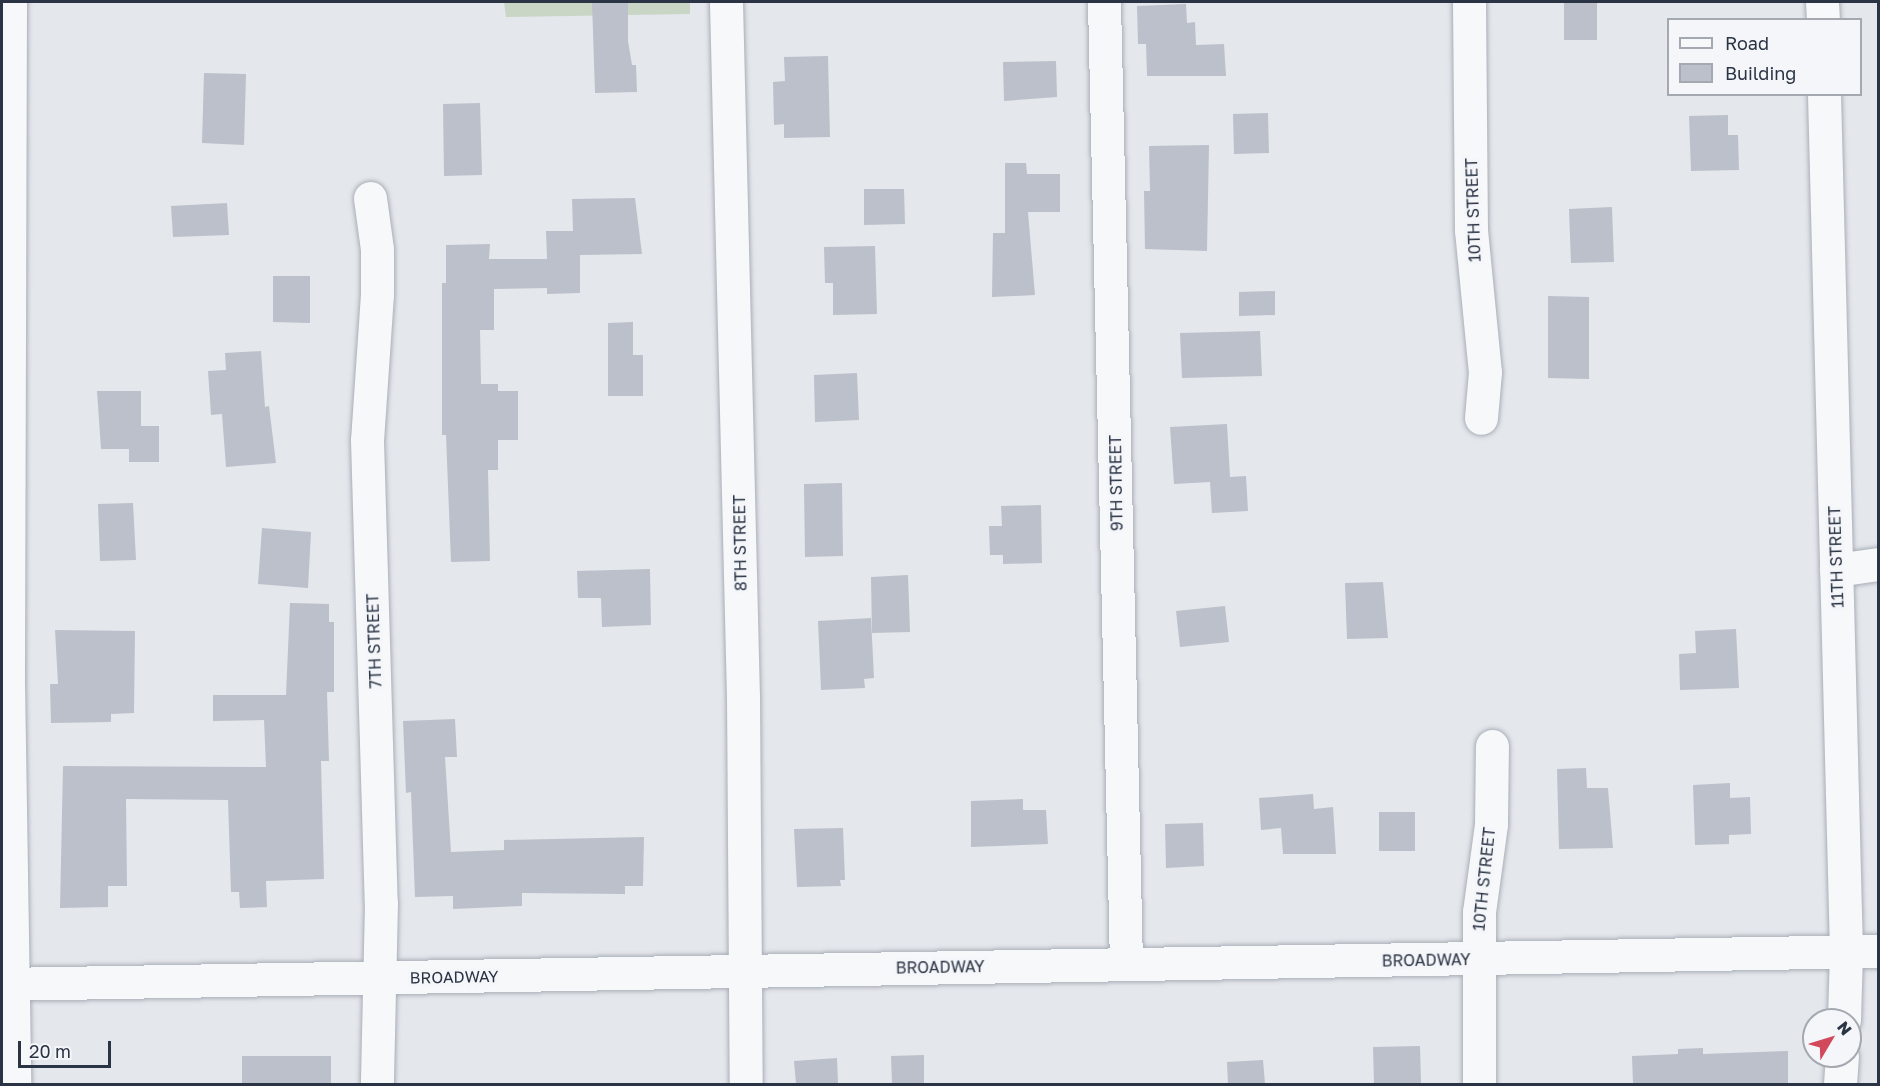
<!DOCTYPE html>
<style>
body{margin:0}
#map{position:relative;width:1880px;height:1086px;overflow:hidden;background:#e4e7ec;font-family:"Golos Text",sans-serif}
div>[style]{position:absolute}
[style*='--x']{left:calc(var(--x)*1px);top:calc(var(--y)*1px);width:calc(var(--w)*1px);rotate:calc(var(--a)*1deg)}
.green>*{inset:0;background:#c9d6c5}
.building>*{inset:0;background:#bbc0ca}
.roads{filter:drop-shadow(0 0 2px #a9aeb7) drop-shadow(0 0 2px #a9aeb7)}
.minor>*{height:33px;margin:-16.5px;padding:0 16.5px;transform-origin:16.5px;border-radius:16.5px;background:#f7f8fa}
span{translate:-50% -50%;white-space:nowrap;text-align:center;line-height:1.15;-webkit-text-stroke:6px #f4f6f9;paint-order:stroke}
.street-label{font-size:16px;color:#2b3445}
.frame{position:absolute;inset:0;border:3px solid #2b3445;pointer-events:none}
.legend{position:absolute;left:1667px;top:18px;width:195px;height:78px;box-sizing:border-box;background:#f4f6f9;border:2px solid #a4a8b1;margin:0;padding:8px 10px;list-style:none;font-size:18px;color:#2b3445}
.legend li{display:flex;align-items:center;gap:12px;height:30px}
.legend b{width:30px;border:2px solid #a4a8b1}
.north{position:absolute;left:1802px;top:1008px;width:60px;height:60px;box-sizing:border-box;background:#f4f6f9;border:2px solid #a4a8b1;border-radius:50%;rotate:52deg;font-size:16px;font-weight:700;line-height:24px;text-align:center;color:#2b3445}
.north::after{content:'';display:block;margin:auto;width:21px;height:27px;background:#d1495b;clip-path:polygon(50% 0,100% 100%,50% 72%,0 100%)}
.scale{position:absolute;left:18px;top:1041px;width:93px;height:27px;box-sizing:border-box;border:3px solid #2b3445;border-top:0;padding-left:8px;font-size:18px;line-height:21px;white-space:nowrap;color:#2b3445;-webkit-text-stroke:4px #f4f6f9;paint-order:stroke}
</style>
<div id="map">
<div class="green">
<div style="clip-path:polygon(504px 2px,690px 2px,690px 14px,506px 17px)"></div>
</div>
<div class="building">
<div style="clip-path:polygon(592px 2px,628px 2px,628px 41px,632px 65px,636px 65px,637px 92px,595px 93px)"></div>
<div style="clip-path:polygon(1564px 2px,1597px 2px,1597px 40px,1564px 40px)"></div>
<div style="clip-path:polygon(1186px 4px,1187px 23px,1195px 22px,1196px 45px,1224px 44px,1226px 76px,1147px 76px,1146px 44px,1138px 44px,1137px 6px)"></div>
<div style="clip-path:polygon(828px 56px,830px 137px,784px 138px,784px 124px,774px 125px,773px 82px,785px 81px,784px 57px)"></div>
<div style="clip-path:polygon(1056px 61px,1057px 97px,1004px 101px,1003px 62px)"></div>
<div style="clip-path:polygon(204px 73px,246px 74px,244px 145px,202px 143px)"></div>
<div style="clip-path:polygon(480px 103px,482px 175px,444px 176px,443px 104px)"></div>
<div style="clip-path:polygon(1268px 113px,1269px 153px,1234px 154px,1233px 114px)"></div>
<div style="clip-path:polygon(1728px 115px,1728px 135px,1738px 135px,1739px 170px,1691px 171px,1689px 116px)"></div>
<div style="clip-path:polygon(1209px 145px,1207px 251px,1145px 249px,1144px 191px,1150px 191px,1149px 146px)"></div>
<div style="clip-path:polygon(1005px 163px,1026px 163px,1027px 174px,1060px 174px,1060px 212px,1028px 212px,1035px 295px,992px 297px,993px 233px,1005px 233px)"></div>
<div style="clip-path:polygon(864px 189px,904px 189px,905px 224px,864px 225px)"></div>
<div style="clip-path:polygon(635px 198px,642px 254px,580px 255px,580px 293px,547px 294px,547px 288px,494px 289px,494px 330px,480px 330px,481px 384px,498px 384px,498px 391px,518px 391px,518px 440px,498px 440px,498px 470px,488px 470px,490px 561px,451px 562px,446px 435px,442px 435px,442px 283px,446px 283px,446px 245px,490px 244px,489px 259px,547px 259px,546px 231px,573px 231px,572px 199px)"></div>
<div style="clip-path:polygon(227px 203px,229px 235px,173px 237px,171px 206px)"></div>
<div style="clip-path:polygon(1612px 207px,1614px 262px,1571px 263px,1569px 209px)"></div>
<div style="clip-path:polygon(875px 246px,877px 314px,833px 315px,833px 283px,825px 283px,824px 247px)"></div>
<div style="clip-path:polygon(273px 276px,310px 276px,310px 323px,273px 322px)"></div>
<div style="clip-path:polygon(1275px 291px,1275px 315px,1239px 316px,1239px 292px)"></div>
<div style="clip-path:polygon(1548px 296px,1589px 297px,1589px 379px,1548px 378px)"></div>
<div style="clip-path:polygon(633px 322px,633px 355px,643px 355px,643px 396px,608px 396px,608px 323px)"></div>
<div style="clip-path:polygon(1260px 331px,1262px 376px,1182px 378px,1180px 333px)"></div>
<div style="clip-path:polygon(261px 351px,265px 407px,269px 406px,276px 463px,226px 467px,222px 414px,211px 415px,208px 371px,226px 370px,225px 353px)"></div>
<div style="clip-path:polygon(857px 373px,859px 420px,815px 422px,814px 375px)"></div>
<div style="clip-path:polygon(97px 391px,141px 391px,141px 426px,159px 426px,159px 462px,129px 462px,129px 449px,101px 449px)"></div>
<div style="clip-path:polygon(1227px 424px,1230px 477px,1246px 476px,1248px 511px,1212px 513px,1210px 482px,1174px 484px,1170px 427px)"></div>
<div style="clip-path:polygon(842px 483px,843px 556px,805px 557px,804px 484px)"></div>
<div style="clip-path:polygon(133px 503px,136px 560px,100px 561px,98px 504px)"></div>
<div style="clip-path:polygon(1041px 505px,1042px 563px,1003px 564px,1003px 555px,990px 555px,989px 526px,1002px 526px,1001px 506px)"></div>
<div style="clip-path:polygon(262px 528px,311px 532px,308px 588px,258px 584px)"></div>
<div style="clip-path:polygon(650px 569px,651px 625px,602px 627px,601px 598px,578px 598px,577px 571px)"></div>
<div style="clip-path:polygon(908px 575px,910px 632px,872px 633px,871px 577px)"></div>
<div style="clip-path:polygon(1383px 582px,1388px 638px,1347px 639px,1345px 583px)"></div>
<div style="clip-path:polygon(290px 603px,329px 604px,329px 622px,334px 622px,334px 692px,327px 692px,329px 761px,321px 761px,324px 879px,266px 881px,267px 907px,240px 908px,239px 892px,231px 892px,228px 800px,126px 799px,127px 886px,108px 886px,108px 907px,60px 908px,63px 766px,266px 767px,264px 720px,213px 721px,213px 695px,286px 695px)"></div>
<div style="clip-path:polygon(1225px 606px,1229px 642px,1180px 647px,1176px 611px)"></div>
<div style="clip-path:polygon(871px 618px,874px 678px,864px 679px,865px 688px,821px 690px,818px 621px)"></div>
<div style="clip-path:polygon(1736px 629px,1739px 688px,1680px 690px,1679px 654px,1696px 653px,1695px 631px)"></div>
<div style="clip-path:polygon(55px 630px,135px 631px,134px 713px,111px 714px,111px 722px,51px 723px,50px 684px,58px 684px)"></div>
<div style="clip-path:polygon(455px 719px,457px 757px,445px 757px,451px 852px,504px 850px,504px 840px,644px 837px,643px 886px,625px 886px,625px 894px,522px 893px,522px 906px,453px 909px,453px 896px,415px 897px,411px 792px,406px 793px,403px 721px)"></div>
<div style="clip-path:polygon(1586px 768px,1587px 788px,1608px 788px,1613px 848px,1559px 849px,1557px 769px)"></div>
<div style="clip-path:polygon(1730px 783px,1730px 798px,1750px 797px,1751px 834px,1729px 835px,1729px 844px,1695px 845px,1693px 785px)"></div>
<div style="clip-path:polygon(1313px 794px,1314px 809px,1333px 807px,1336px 854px,1283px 854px,1281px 828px,1261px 830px,1259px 798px)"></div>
<div style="clip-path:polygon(1023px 799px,1023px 810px,1046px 810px,1048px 844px,971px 847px,971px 801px)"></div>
<div style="clip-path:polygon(1379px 812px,1415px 812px,1415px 851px,1379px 851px)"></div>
<div style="clip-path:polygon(1203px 823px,1204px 866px,1166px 868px,1165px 824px)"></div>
<div style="clip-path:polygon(843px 828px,845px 880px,840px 880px,841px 886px,797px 887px,794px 829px)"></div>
<div style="clip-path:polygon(1420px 1046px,1421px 1084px,1374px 1084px,1373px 1047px)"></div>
<div style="clip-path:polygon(1703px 1048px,1703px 1054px,1788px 1051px,1788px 1084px,1633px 1084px,1632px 1056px,1678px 1054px,1678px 1049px)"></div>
<div style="clip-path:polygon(924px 1055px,924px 1084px,892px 1084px,891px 1056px)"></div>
<div style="clip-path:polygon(242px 1056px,331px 1056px,331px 1084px,242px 1084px)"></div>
<div style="clip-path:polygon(837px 1058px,838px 1084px,796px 1084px,794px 1061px)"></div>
<div style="clip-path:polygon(1263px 1060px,1265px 1084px,1228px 1084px,1227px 1062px)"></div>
</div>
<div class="roads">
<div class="minor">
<div style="--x:10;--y:2;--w:679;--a:90.17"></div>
<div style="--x:8;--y:681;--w:403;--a:89.1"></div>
<div style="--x:726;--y:2;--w:694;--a:88.6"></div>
<div style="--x:743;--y:696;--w:388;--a:89.6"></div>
<div style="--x:1104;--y:2;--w:962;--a:88.69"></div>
<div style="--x:1469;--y:2;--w:228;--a:89.5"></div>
<div style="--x:1471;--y:230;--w:143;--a:84.4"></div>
<div style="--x:1485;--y:372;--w:46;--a:95"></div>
<div style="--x:1822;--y:2;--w:18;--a:87"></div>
<div style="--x:1824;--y:94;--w:858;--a:88.53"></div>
<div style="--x:1846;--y:952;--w:68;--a:91.7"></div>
<div style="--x:370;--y:198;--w:51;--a:82.2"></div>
<div style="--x:377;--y:249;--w:45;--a:90"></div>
<div style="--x:377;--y:294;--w:146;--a:93.9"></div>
<div style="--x:367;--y:440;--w:463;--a:88.3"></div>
<div style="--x:381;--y:903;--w:181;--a:91.3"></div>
<div style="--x:1836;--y:570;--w:42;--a:-8.1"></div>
<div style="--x:2;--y:984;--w:1876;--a:-1.01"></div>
<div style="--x:1479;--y:1084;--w:172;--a:-90"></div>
<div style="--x:1479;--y:912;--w:89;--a:-82.2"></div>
<div style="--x:1491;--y:824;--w:78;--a:-89.3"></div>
<div style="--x:1840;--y:1084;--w:28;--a:-86"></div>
</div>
</div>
<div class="street-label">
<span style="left:1473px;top:210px;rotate:-92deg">10TH STREET</span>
<span style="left:1116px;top:483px;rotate:-91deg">9TH STREET</span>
<span style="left:740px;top:543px;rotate:-91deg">8TH STREET</span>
<span style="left:1836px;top:557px;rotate:-92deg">11TH STREET</span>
<span style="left:374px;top:641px;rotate:-92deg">7TH STREET</span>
<span style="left:1484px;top:879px;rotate:-84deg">10TH STREET</span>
<span style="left:1426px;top:960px;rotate:-1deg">BROADWAY</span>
<span style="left:940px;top:967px;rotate:-1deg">BROADWAY</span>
<span style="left:454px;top:977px;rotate:-1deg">BROADWAY</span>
</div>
<div class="frame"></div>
<ul class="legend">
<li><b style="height:8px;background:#f7f8fa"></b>Road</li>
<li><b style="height:16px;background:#bbc0ca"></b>Building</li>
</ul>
<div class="north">N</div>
<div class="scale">20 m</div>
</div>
